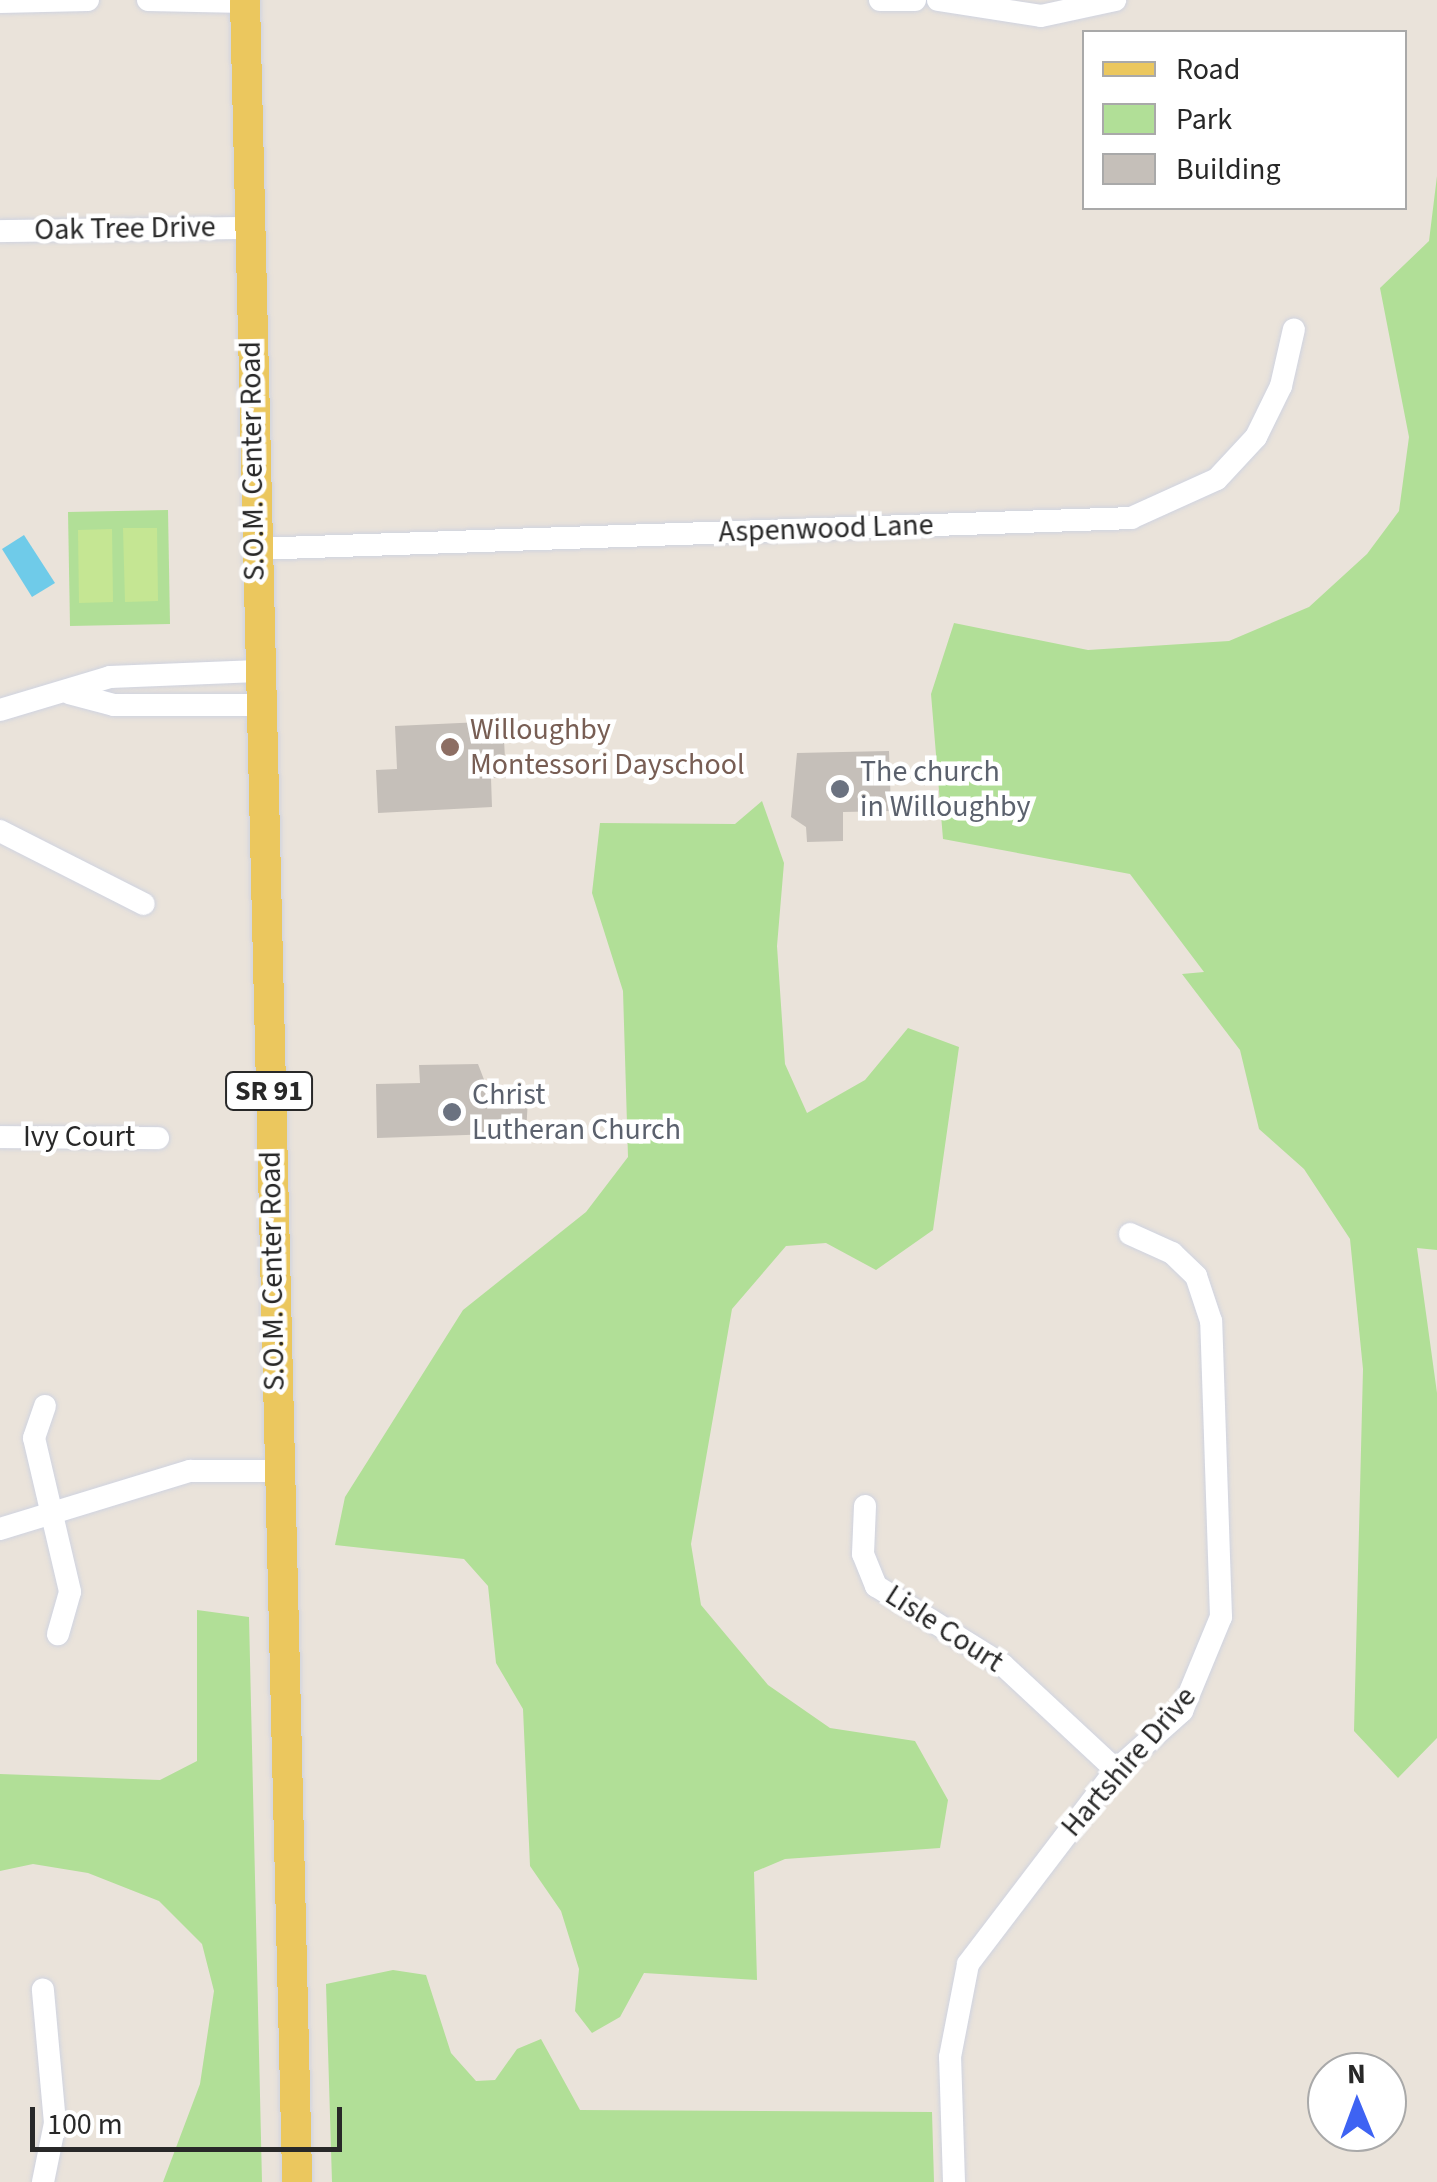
<!DOCTYPE html>
<style>
body{margin:0}
#map{position:relative;width:1437px;height:2182px;overflow:hidden;background:#eae3da;font-family:"Source Sans 3",sans-serif}
div>[style]{position:absolute}
[style*='--x']{left:calc(var(--x)*1px);top:calc(var(--y)*1px);width:calc(var(--w)*1px);rotate:calc(var(--a)*1deg)}
.green>*{inset:0;background:#b1df97}
.pitch>*{inset:0;background:#c5e693}
.water>*{inset:0;background:#6fcbe9}
.building>*{inset:0;background:#c5bfb9}
.roads{filter:drop-shadow(0 0 2px #cfd3e0) drop-shadow(0 0 2px #cfd3e0)}
.minor>*{height:22px;margin:-11px;padding:0 11px;transform-origin:11px;border-radius:11px;background:#fff}
.major>*{height:30px;margin:-15px;padding:0 15px;transform-origin:15px;border-radius:15px;background:#ebc75e}
.dots>*{width:28px;height:28px;translate:-50% -50%;box-sizing:border-box;border:5px solid #fff;border-radius:50%}
span{translate:-50% -50%;white-space:nowrap;text-align:center;line-height:1.15;-webkit-text-stroke:9px #fff;paint-order:stroke}
.shield-label span{padding:2px 8px;background:#fff;border:2px solid;border-radius:8px;-webkit-text-stroke-width:0}
.shield-label{font-size:28px;color:#282828;font-weight:700}
.street-label{font-size:30px;color:#282828}
.education-label{font-size:30px;color:#785e54}
.left{translate:0 -50%;text-align:left}
.worship-label{font-size:30px;color:#5b616d}
.legend{position:absolute;left:1082px;top:30px;width:325px;height:180px;box-sizing:border-box;background:#fff;border:2px solid #a9a9a9;margin:0;padding:12px 18px;list-style:none;font-size:30px;color:#282828}
.legend li{display:flex;align-items:center;gap:20px;height:50px}
.legend b{width:50px;border:2px solid #a9a9a9}
.north{position:absolute;left:1307px;top:2052px;width:100px;height:100px;box-sizing:border-box;background:#fff;border:2px solid #a9a9a9;border-radius:50%;rotate:359deg;font-size:28px;font-weight:700;line-height:40px;text-align:center;color:#282828}
.north::after{content:'';display:block;margin:auto;width:35px;height:45px;background:#3e63f3;clip-path:polygon(50% 0,100% 100%,50% 72%,0 100%)}
.scale{position:absolute;left:30px;top:2107px;width:312px;height:45px;box-sizing:border-box;border:5px solid #282828;border-top:0;padding-left:12px;font-size:30px;line-height:35px;white-space:nowrap;color:#282828;-webkit-text-stroke:8px #fff;paint-order:stroke}
</style>
<div id="map">
<div class="green">
<div style="clip-path:polygon(1437px 176px,1437px 1250px,1417px 1248px,1437px 1393px,1437px 1738px,1398px 1778px,1354px 1731px,1363px 1369px,1350px 1239px,1304px 1169px,1259px 1129px,1240px 1050px,1182px 974px,1204px 972px,1130px 874px,943px 839px,931px 694px,954px 623px,1088px 650px,1229px 641px,1309px 607px,1367px 554px,1399px 511px,1409px 437px,1380px 288px,1429px 241px)"></div>
<div style="clip-path:polygon(168px 510px,170px 624px,70px 626px,68px 512px)"></div>
<div style="clip-path:polygon(762px 801px,784px 863px,777px 946px,785px 1064px,807px 1113px,865px 1080px,908px 1028px,959px 1047px,933px 1230px,876px 1270px,826px 1243px,786px 1246px,732px 1309px,691px 1544px,701px 1605px,768px 1685px,830px 1728px,915px 1741px,948px 1800px,940px 1848px,785px 1859px,754px 1872px,757px 1980px,644px 1973px,620px 2017px,592px 2033px,575px 2011px,579px 1969px,561px 1911px,530px 1866px,523px 1709px,496px 1663px,488px 1586px,464px 1559px,335px 1545px,345px 1497px,463px 1310px,586px 1212px,628px 1157px,623px 991px,592px 893px,600px 823px,735px 824px)"></div>
<div style="clip-path:polygon(197px 1610px,249px 1617px,262px 2182px,163px 2182px,200px 2084px,214px 1991px,202px 1944px,159px 1901px,88px 1873px,33px 1864px,0 1871px,0 1774px,160px 1780px,197px 1761px)"></div>
<div style="clip-path:polygon(393px 1970px,426px 1975px,451px 2053px,476px 2081px,495px 2080px,517px 2049px,541px 2039px,580px 2110px,932px 2112px,934px 2182px,332px 2182px,326px 1984px)"></div>
</div>
<div class="pitch">
<div style="clip-path:polygon(123px 528px,157px 528px,158px 601px,125px 602px)"></div>
<div style="clip-path:polygon(112px 529px,113px 602px,79px 603px,78px 530px)"></div>
</div>
<div class="water">
<div style="clip-path:polygon(24px 535px,55px 583px,32px 597px,2px 549px)"></div>
</div>
<div class="building">
<div style="clip-path:polygon(503px 721px,506px 777px,491px 778px,492px 807px,378px 813px,376px 770px,397px 769px,395px 726px)"></div>
<div style="clip-path:polygon(889px 751px,891px 811px,843px 812px,843px 841px,807px 842px,806px 827px,791px 817px,797px 753px)"></div>
<div style="clip-path:polygon(478px 1064px,488px 1090px,515px 1089px,516px 1100px,528px 1099px,526px 1133px,377px 1138px,376px 1084px,420px 1083px,419px 1065px)"></div>
</div>
<div class="roads">
<div class="minor">
<div style="--x:148;--y:0;--w:97;--a:1.2"></div>
<div style="--x:880;--y:0;--w:35;--a:0"></div>
<div style="--x:938;--y:0;--w:104;--a:8.8"></div>
<div style="--x:1041;--y:16;--w:76;--a:-12.2"></div>
<div style="--x:0;--y:2;--w:88;--a:-1.3"></div>
<div style="--x:0;--y:231;--w:250;--a:-0.7"></div>
<div style="--x:254;--y:549;--w:878;--a:-2.02"></div>
<div style="--x:1131;--y:518;--w:94;--a:-24.4"></div>
<div style="--x:1217;--y:479;--w:57;--a:-47.1"></div>
<div style="--x:1256;--y:437;--w:57;--a:-63.9"></div>
<div style="--x:1281;--y:386;--w:58;--a:-77.2"></div>
<div style="--x:69;--y:693;--w:47;--a:14.9"></div>
<div style="--x:114;--y:705;--w:145;--a:0"></div>
<div style="--x:0;--y:710;--w:115;--a:-16.7"></div>
<div style="--x:110;--y:677;--w:148;--a:-2.3"></div>
<div style="--x:0;--y:831;--w:161;--a:26.9"></div>
<div style="--x:0;--y:1137;--w:158;--a:0.4"></div>
<div style="--x:45;--y:1406;--w:34;--a:109"></div>
<div style="--x:34;--y:1438;--w:158;--a:76.8"></div>
<div style="--x:70;--y:1592;--w:44;--a:105.9"></div>
<div style="--x:865;--y:1506;--w:48;--a:92.4"></div>
<div style="--x:863;--y:1554;--w:35;--a:68"></div>
<div style="--x:876;--y:1586;--w:150;--a:31.9"></div>
<div style="--x:1003;--y:1665;--w:154;--a:42.9"></div>
<div style="--x:0;--y:1529;--w:199;--a:-17"></div>
<div style="--x:190;--y:1471;--w:87;--a:0"></div>
<div style="--x:43;--y:2182;--w:60;--a:-78.5"></div>
<div style="--x:55;--y:2123;--w:134;--a:-95.2"></div>
<div style="--x:954;--y:2182;--w:125;--a:-91.8"></div>
<div style="--x:950;--y:2057;--w:95;--a:-79"></div>
<div style="--x:968;--y:1964;--w:244;--a:-52.7"></div>
<div style="--x:1116;--y:1770;--w:89;--a:-41.8"></div>
<div style="--x:1182;--y:1711;--w:102;--a:-67.5"></div>
<div style="--x:1221;--y:1617;--w:296;--a:-91.9"></div>
<div style="--x:1211;--y:1321;--w:47;--a:-108.4"></div>
<div style="--x:1196;--y:1276;--w:33;--a:-136"></div>
<div style="--x:1172;--y:1253;--w:46;--a:-155.7"></div>
</div>
<div class="major">
<div style="--x:245;--y:0;--w:2183;--a:88.63"></div>
</div>
</div>
<div class="dots">
<div style="left:450px;top:747px;background:#8d6e63"></div>
<div style="left:840px;top:789px;background:#6b7280"></div>
<div style="left:452px;top:1112px;background:#6b7280"></div>
</div>
<div class="shield-label">
<span style="left:269px;top:1091px">SR 91</span>
</div>
<div class="street-label">
<span style="left:125px;top:229px;rotate:-1deg">Oak Tree Drive</span>
<span style="left:253px;top:461px;rotate:-91deg">S.O.M. Center Road</span>
<span style="left:826px;top:529px;rotate:-2deg">Aspenwood Lane</span>
<span style="left:79px;top:1137px">Ivy Court</span>
<span style="left:273px;top:1271px;rotate:-91deg">S.O.M. Center Road</span>
<span style="left:944px;top:1629px;rotate:33deg">Lisle Court</span>
<span style="left:1129px;top:1762px;rotate:-49deg">Hartshire Drive</span>
</div>
<div class="education-label">
<span class="left" style="left:470px;top:747px">Willoughby<br>Montessori Dayschool</span>
</div>
<div class="worship-label">
<span class="left" style="left:860px;top:789px">The church<br>in Willoughby</span>
<span class="left" style="left:472px;top:1112px">Christ<br>Lutheran Church</span>
</div>
<ul class="legend">
<li><b style="height:12px;background:#ebc75e"></b>Road</li>
<li><b style="height:28px;background:#b1df97"></b>Park</li>
<li><b style="height:28px;background:#c5bfb9"></b>Building</li>
</ul>
<div class="north">N</div>
<div class="scale">100 m</div>
</div>
